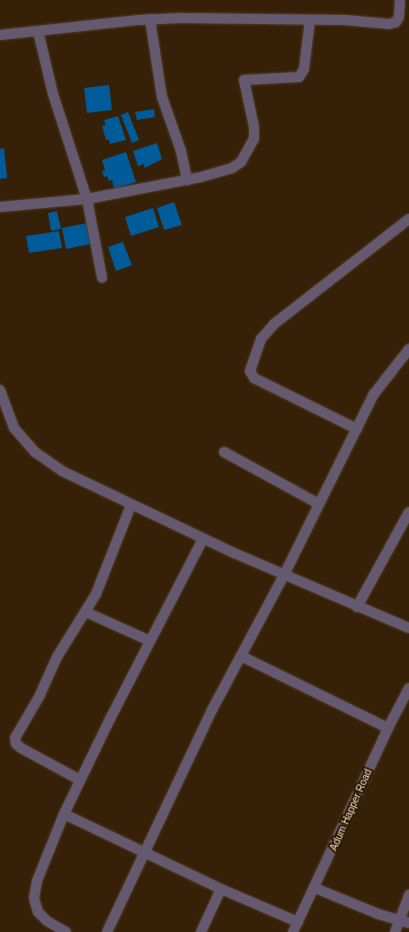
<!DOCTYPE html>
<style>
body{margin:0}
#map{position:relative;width:409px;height:932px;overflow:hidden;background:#362108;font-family:Arial,sans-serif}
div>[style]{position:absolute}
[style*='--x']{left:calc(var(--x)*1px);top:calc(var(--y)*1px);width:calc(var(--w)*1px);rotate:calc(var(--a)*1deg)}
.building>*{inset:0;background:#005b99}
.roads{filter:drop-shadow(0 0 1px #543f26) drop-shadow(0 0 1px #543f26)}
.minor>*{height:10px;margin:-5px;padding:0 5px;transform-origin:5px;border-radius:5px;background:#64596f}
span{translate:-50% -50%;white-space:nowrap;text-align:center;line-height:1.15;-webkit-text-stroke:4px #2c1801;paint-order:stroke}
.street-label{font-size:10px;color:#f1dac2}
</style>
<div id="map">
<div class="building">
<div style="clip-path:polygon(109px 85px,112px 110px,87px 113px,84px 88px)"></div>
<div style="clip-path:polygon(154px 109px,155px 117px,137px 120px,135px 112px)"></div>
<div style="clip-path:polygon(128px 112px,139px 140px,132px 143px,121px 115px)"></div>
<div style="clip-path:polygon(118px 116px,126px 140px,110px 144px,109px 140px,106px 140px,102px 126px,106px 125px,104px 120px)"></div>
<div style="clip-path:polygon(157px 143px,162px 159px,145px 168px,144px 164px,138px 166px,133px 151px)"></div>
<div style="clip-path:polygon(4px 148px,7px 178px,0 179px,0 149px)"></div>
<div style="clip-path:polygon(126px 152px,136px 182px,114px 189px,112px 180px,109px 181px,107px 176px,104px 177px,102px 171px,105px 170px,102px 160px)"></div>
<div style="clip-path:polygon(174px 202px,182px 225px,164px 230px,157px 208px)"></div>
<div style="clip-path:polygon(153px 208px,159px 227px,131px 236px,125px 217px)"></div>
<div style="clip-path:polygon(57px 211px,61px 229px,51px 231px,48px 213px)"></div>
<div style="clip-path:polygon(87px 223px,91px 244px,66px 249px,62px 228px)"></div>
<div style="clip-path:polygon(59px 231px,62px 248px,29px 253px,26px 236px)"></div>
<div style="clip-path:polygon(123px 242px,132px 265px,116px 271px,108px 247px)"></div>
</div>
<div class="roads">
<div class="minor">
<div style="--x:150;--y:19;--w:79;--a:81.3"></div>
<div style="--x:162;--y:97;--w:57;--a:70.6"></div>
<div style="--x:181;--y:151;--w:30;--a:78"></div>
<div style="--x:38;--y:31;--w:65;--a:76.6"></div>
<div style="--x:53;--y:94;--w:110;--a:72.1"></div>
<div style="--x:87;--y:199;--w:80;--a:79.2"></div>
<div style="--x:0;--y:35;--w:140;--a:-6.2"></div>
<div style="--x:139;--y:20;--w:42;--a:-2.7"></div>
<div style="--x:181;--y:18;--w:164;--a:0.7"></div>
<div style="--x:345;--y:20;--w:44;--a:5.2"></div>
<div style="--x:389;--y:24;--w:7;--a:-16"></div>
<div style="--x:396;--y:22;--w:6;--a:-59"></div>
<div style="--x:399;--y:17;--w:17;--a:-87"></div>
<div style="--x:0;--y:207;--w:87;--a:-5.3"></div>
<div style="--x:87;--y:199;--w:116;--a:-10.9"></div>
<div style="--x:201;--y:177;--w:32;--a:-16"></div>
<div style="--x:232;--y:168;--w:11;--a:-34"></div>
<div style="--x:241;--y:162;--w:26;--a:-61"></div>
<div style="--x:254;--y:139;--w:12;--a:-90"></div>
<div style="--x:254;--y:127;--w:48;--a:-102"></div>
<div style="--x:244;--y:80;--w:55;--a:-3.1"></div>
<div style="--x:299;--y:77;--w:9;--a:-58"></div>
<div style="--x:304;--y:69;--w:49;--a:-83"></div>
<div style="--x:0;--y:390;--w:40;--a:69.8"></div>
<div style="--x:14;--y:428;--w:32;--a:49"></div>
<div style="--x:35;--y:452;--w:33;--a:35"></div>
<div style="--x:62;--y:471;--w:191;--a:25.5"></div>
<div style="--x:234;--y:553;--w:190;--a:23.2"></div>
<div style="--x:357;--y:429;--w:115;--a:-153.7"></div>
<div style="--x:254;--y:378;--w:8;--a:-120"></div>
<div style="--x:250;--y:371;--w:34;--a:-71"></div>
<div style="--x:261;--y:339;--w:20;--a:-49"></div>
<div style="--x:274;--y:324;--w:171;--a:-37.9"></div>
<div style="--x:224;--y:452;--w:108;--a:28.7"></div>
<div style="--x:357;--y:607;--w:108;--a:-61.3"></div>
<div style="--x:86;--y:612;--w:70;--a:24.4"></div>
<div style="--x:241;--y:656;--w:164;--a:26.1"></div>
<div style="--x:80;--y:780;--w:67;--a:-151.5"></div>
<div style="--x:21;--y:748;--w:6;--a:-141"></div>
<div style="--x:16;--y:744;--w:6;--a:-99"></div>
<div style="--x:15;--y:738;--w:48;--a:-59.7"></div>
<div style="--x:39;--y:697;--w:44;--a:-65.8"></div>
<div style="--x:57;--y:657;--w:74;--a:-58.2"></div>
<div style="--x:96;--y:594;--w:96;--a:-68.5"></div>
<div style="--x:64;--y:814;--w:174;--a:25.5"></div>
<div style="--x:221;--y:889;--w:84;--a:23.2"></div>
<div style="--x:315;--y:888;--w:68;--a:22.4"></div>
<div style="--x:378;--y:914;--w:32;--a:16"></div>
<div style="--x:66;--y:932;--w:22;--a:-150"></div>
<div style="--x:47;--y:921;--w:13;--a:-135"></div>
<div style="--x:38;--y:912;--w:15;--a:-106"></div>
<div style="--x:34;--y:898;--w:17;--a:-80"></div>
<div style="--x:37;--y:881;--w:72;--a:-68.1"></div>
<div style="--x:64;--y:814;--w:106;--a:-64.2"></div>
<div style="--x:110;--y:719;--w:203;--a:-62.7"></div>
<div style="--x:107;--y:932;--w:246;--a:-64.7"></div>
<div style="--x:212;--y:710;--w:153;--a:-61.9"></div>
<div style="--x:284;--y:575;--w:202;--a:-63.6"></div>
<div style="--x:374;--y:394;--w:57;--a:-52.1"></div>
<div style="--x:201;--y:932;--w:47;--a:-65.1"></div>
<div style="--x:293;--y:932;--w:225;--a:-65"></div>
<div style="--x:388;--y:728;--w:45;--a:-62.3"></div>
<div style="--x:395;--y:932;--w:40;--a:-69"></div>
</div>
</div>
<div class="street-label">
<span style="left:351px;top:810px;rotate:-66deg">Adum Happer Road</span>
</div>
</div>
